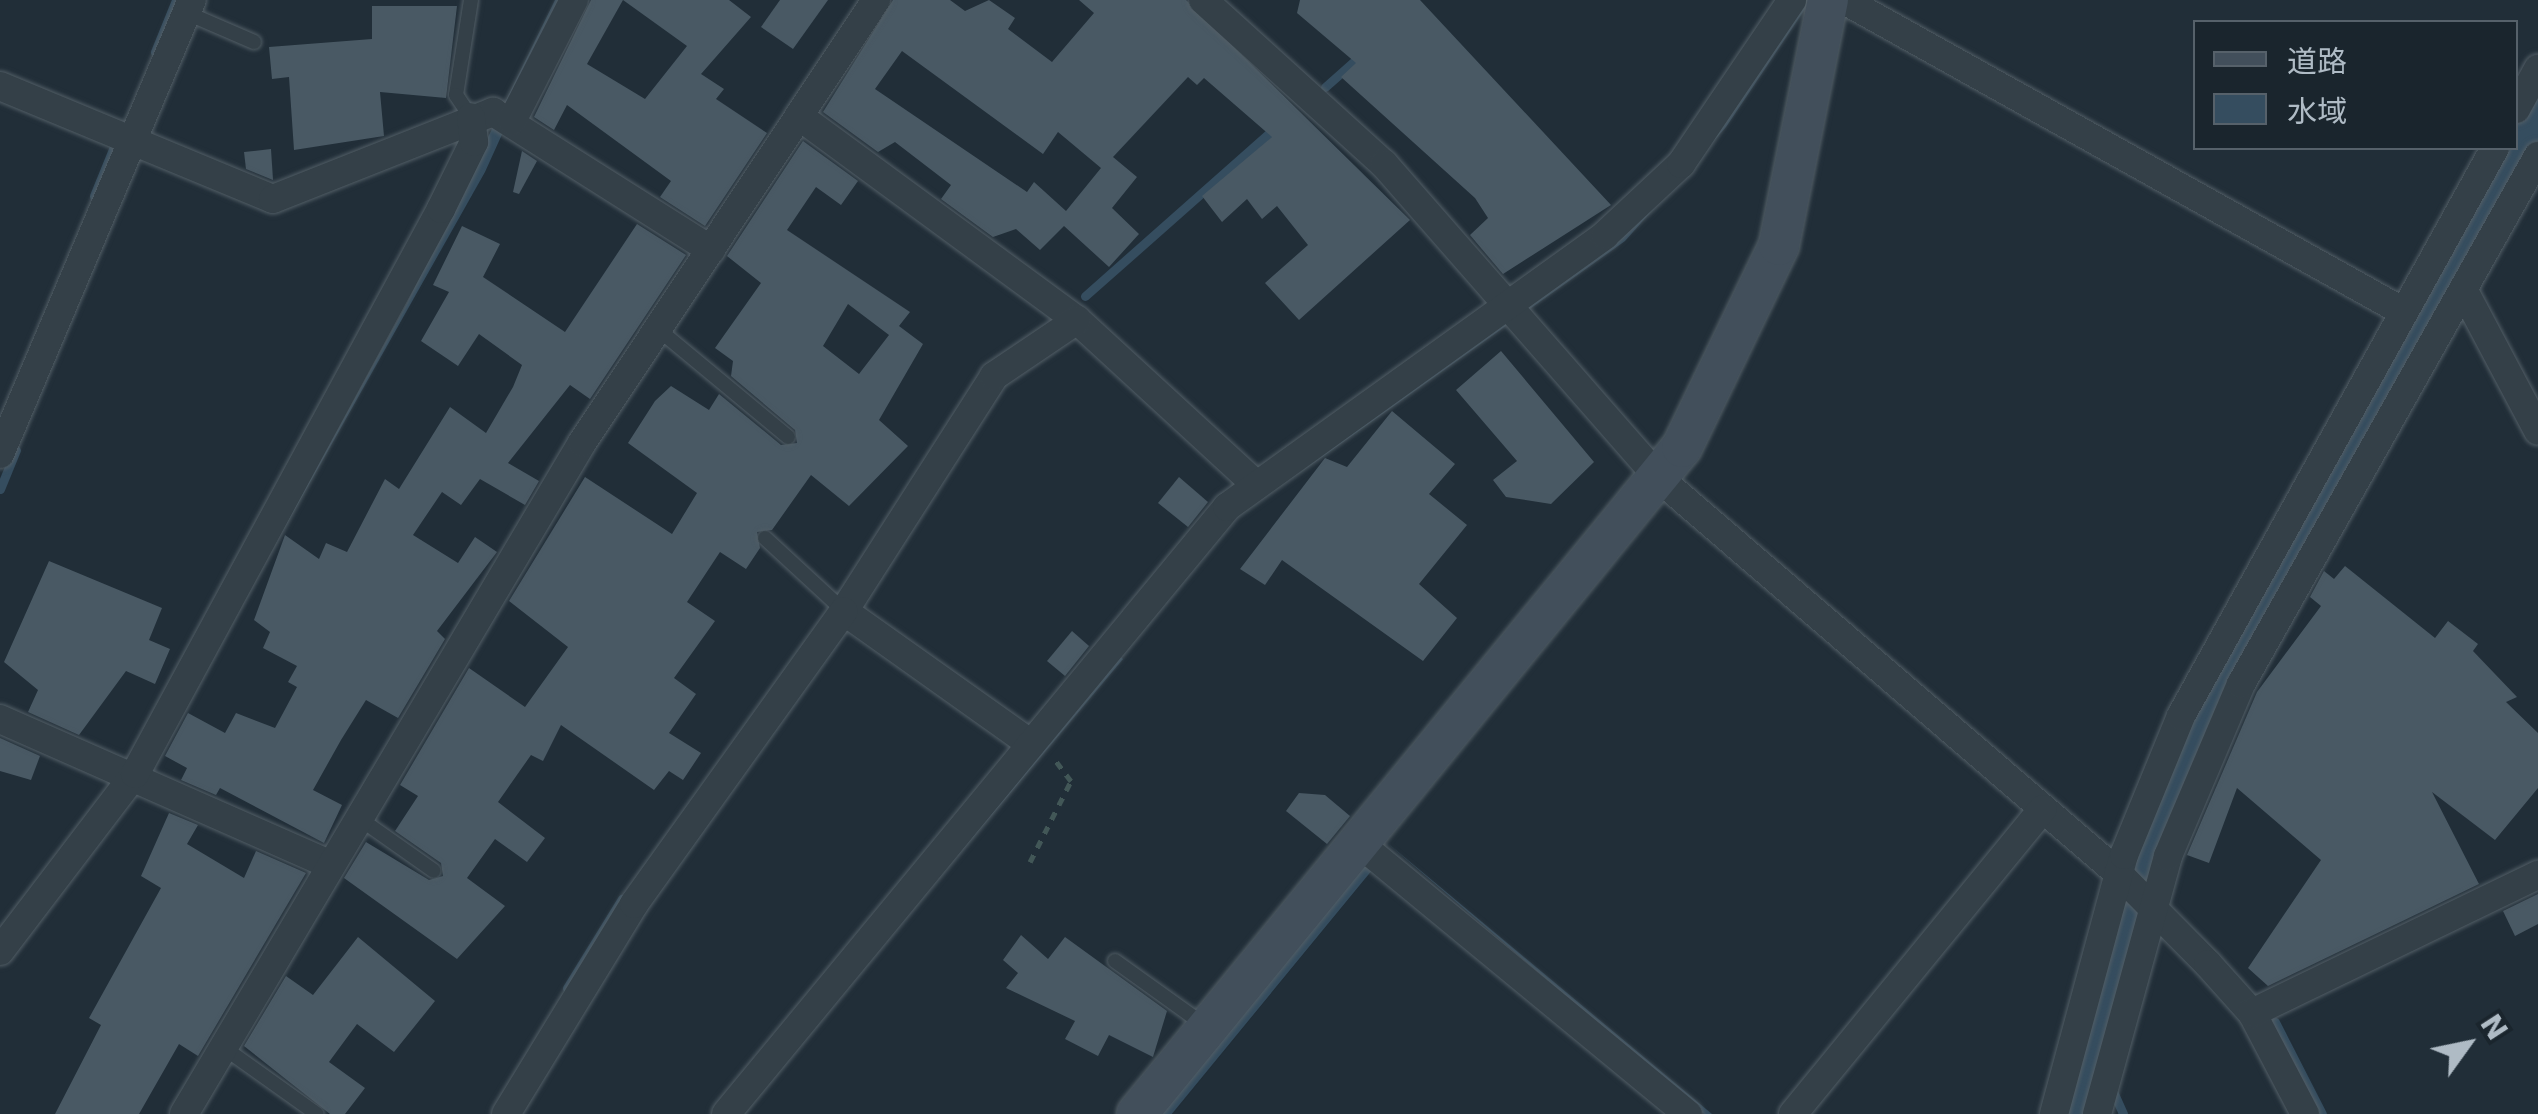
<!DOCTYPE html>
<meta charset="utf-8">
<style>
body{margin:0}
#map{position:relative;width:2538px;height:1114px;overflow:hidden;background:#212e38;font-family:"DejaVu Sans","Noto Sans JP",sans-serif}
div>[style]{position:absolute}
[style*='--x']{left:calc(var(--x)*1px);top:calc(var(--y)*1px);width:calc(var(--w)*1px);rotate:calc(var(--a)*1deg)}
.water>*{inset:0;background:#354d5f}
.stream>*{height:9px;margin:-4.5px;padding:0 4.5px;transform-origin:4.5px;border-radius:4.5px;background:#354d5f}
.building>*{inset:0;background:#495964}
.path>*{height:5px;margin-top:-2.5px;transform-origin:0;background:repeating-linear-gradient(90deg,#425757 0 8px,transparent 0 16px)}
.roads{filter:drop-shadow(0 0 2px #525e66) drop-shadow(0 0 2px #525e66)}
.lane>*{height:14px;margin:-7px;padding:0 7px;transform-origin:7px;border-radius:7px;background:#344048}
.street>*{height:28px;margin:-14px;padding:0 14px;transform-origin:14px;border-radius:14px;background:#344048}
.secondary>*{height:40px;margin:-20px;padding:0 20px;transform-origin:20px;border-radius:20px;background:#424f5b}
span{translate:-50% -50%;white-space:nowrap;text-align:center;line-height:1.15;-webkit-text-stroke:8px #1a252d;paint-order:stroke}
.legend{position:absolute;left:2193px;top:20px;width:325px;height:130px;box-sizing:border-box;background:#1a252d;border:2px solid #56616a;margin:0;padding:12px 18px;list-style:none;font-size:30px;color:#afbbc5}
.legend li{display:flex;align-items:center;gap:20px;height:50px}
.legend b{width:50px;border:2px solid #56616a}
.north{position:absolute;left:2418px;top:994px;width:100px;height:100px;-webkit-text-stroke:8px #1a252d;paint-order:stroke;rotate:57deg;font-size:28px;font-weight:700;line-height:40px;text-align:center;color:#afbbc5}
.north::after{content:'';display:block;margin:auto;width:35px;height:45px;background:#afbbc5;clip-path:polygon(50% 0,100% 100%,50% 72%,0 100%)}
</style>
<div id="map">
<div class="water">
<div style="clip-path:polygon(555px 0,563px 0,485px 172px,268px 557px,406px 305px)"></div>
<div style="clip-path:polygon(1803px 0,1811px 0,1726px 127px,1625px 241px,1294px 477px,1622px 234px)"></div>
<div style="clip-path:polygon(2538px 83px,2538px 142px,2259px 632px,2090px 1114px,2060px 1114px,2144px 813px,2503px 148px,2516px 148px,2516px 124px)"></div>
<div style="clip-path:polygon(1117px 654px,1123px 659px,740px 1114px)"></div>
<div style="clip-path:polygon(1385px 841px,1712px 1114px,1704px 1114px)"></div>
</div>
<div class="stream">
<div style="--x:155;--y:52;--w:56;--a:-68"></div>
<div style="--x:1325;--y:87;--w:47;--a:-41.5"></div>
<div style="--x:94;--y:196;--w:56;--a:-68"></div>
<div style="--x:1085;--y:296;--w:256;--a:-41.5"></div>
<div style="--x:0;--y:489;--w:42;--a:-67.7"></div>
<div style="--x:567;--y:988;--w:105;--a:-58.3"></div>
<div style="--x:2275;--y:1022;--w:103;--a:62.9"></div>
<div style="--x:2112;--y:1089;--w:27;--a:66"></div>
<div style="--x:1165;--y:1114;--w:326;--a:-50.6"></div>
</div>
<div class="building">
<div style="clip-path:polygon(evenodd,591px 0,729px 0,751px 17px,701px 74px,724px 89px,716px 99px,767px 133px,705px 226px,660px 197px,671px 181px,567px 105px,554px 130px,534px 117px,591px 0,623px 0,687px 46px,645px 99px,587px 64px,623px 0)"></div>
<div style="clip-path:polygon(780px 0,828px 0,793px 49px,761px 27px)"></div>
<div style="clip-path:polygon(evenodd,893px 0,950px 0,965px 11px,989px 0,1015px 18px,1008px 29px,1052px 62px,1094px 13px,1079px 0,1186px 0,1410px 220px,1299px 320px,1265px 283px,1308px 245px,1277px 206px,1262px 219px,1247px 199px,1222px 222px,1202px 196px,1272px 137px,1204px 78px,1197px 85px,1188px 77px,1113px 157px,1137px 177px,1112px 208px,1139px 234px,1109px 267px,1064px 226px,1040px 250px,1016px 229px,993px 237px,941px 199px,951px 185px,895px 142px,878px 152px,823px 112px,893px 0,902px 51px,1043px 154px,1058px 132px,1101px 168px,1066px 211px,1034px 182px,1027px 192px,875px 89px,902px 51px)"></div>
<div style="clip-path:polygon(1300px 0,1420px 0,1611px 205px,1503px 274px,1470px 235px,1488px 218px,1475px 198px,1341px 77px,1356px 63px,1297px 13px)"></div>
<div style="clip-path:polygon(372px 6px,457px 6px,446px 98px,380px 92px,384px 136px,294px 150px,289px 77px,272px 79px,269px 47px,372px 39px)"></div>
<div style="clip-path:polygon(evenodd,803px 141px,858px 181px,841px 205px,816px 187px,787px 230px,910px 312px,899px 326px,923px 344px,879px 420px,908px 446px,849px 506px,811px 475px,772px 530px,757px 532px,760px 548px,746px 569px,720px 552px,687px 602px,715px 621px,674px 678px,696px 694px,669px 733px,701px 753px,683px 780px,669px 771px,654px 790px,561px 725px,543px 761px,531px 755px,498px 802px,545px 838px,527px 862px,495px 839px,467px 878px,505px 906px,457px 959px,344px 878px,366px 842px,429px 880px,443px 876px,441px 863px,395px 831px,418px 796px,400px 785px,469px 668px,525px 707px,568px 647px,509px 601px,585px 477px,672px 534px,697px 493px,628px 443px,655px 401px,671px 386px,709px 410px,719px 394px,781px 445px,797px 443px,795px 430px,731px 376px,733px 361px,715px 348px,761px 283px,727px 256px,803px 141px,848px 304px,889px 335px,859px 374px,823px 346px,848px 304px)"></div>
<div style="clip-path:polygon(271px 149px,273px 180px,246px 169px,244px 152px)"></div>
<div style="clip-path:polygon(522px 151px,537px 161px,519px 194px,513px 192px)"></div>
<div style="clip-path:polygon(637px 224px,686px 255px,590px 399px,570px 385px,508px 463px,539px 481px,525px 505px,480px 479px,461px 505px,442px 492px,413px 535px,458px 563px,475px 537px,497px 552px,437px 631px,445px 639px,398px 718px,366px 700px,341px 740px,313px 790px,342px 805px,324px 843px,220px 788px,216px 795px,181px 780px,187px 768px,165px 756px,188px 713px,225px 733px,236px 713px,275px 728px,297px 687px,288px 682px,297px 666px,263px 648px,270px 632px,254px 620px,285px 535px,319px 559px,326px 543px,347px 552px,385px 479px,399px 489px,450px 407px,486px 433px,513px 387px,522px 365px,479px 334px,458px 366px,421px 341px,449px 292px,433px 285px,462px 226px,500px 244px,483px 277px,565px 332px)"></div>
<div style="clip-path:polygon(1501px 351px,1594px 462px,1551px 504px,1506px 497px,1493px 480px,1517px 461px,1456px 390px)"></div>
<div style="clip-path:polygon(1392px 411px,1455px 464px,1429px 494px,1467px 525px,1419px 584px,1457px 618px,1423px 661px,1282px 560px,1265px 585px,1240px 569px,1325px 458px,1347px 467px)"></div>
<div style="clip-path:polygon(1179px 477px,1208px 502px,1188px 527px,1158px 503px)"></div>
<div style="clip-path:polygon(49px 561px,162px 608px,149px 640px,170px 649px,155px 684px,126px 671px,79px 735px,28px 712px,38px 690px,4px 662px)"></div>
<div style="clip-path:polygon(2345px 566px,2435px 638px,2448px 621px,2478px 644px,2473px 651px,2517px 697px,2506px 702px,2538px 733px,2538px 788px,2495px 840px,2432px 792px,2479px 884px,2268px 986px,2248px 968px,2321px 860px,2237px 788px,2209px 863px,2187px 855px,2257px 692px,2321px 606px,2310px 597px,2324px 571px,2334px 579px)"></div>
<div style="clip-path:polygon(1072px 631px,1089px 646px,1065px 676px,1047px 661px)"></div>
<div style="clip-path:polygon(0 738px,40px 756px,31px 780px,0 771px)"></div>
<div style="clip-path:polygon(1299px 793px,1325px 795px,1350px 816px,1327px 844px,1286px 811px)"></div>
<div style="clip-path:polygon(169px 813px,198px 825px,187px 844px,244px 878px,256px 851px,306px 873px,198px 1056px,179px 1044px,139px 1114px,55px 1114px,101px 1025px,89px 1018px,161px 888px,141px 876px)"></div>
<div style="clip-path:polygon(2538px 894px,2538px 924px,2515px 936px,2503px 911px)"></div>
<div style="clip-path:polygon(1021px 935px,1048px 959px,1065px 937px,1167px 1011px,1153px 1057px,1109px 1035px,1098px 1056px,1065px 1039px,1075px 1021px,1006px 988px,1018px 973px,1003px 960px)"></div>
<div style="clip-path:polygon(358px 937px,435px 1001px,394px 1052px,357px 1024px,329px 1062px,365px 1088px,345px 1114px,330px 1114px,244px 1046px,286px 976px,313px 995px)"></div>
</div>
<div class="path">
<div style="--x:1030;--y:862;--w:91;--a:-63.2"></div>
<div style="--x:1071;--y:781;--w:26;--a:-127"></div>
</div>
<div class="roads">
<div class="lane">
<div style="--x:471;--y:0;--w:96;--a:99"></div>
<div style="--x:456;--y:95;--w:27;--a:56"></div>
<div style="--x:187;--y:13;--w:73;--a:23.4"></div>
<div style="--x:658;--y:329;--w:169;--a:39.7"></div>
<div style="--x:765;--y:538;--w:108;--a:42.7"></div>
<div style="--x:356;--y:816;--w:95;--a:35.2"></div>
<div style="--x:1115;--y:961;--w:108;--a:35.6"></div>
<div style="--x:223;--y:1047;--w:115;--a:35.5"></div>
</div>
<div class="street">
<div style="--x:1203;--y:0;--w:244;--a:42.2"></div>
<div style="--x:1384;--y:164;--w:420;--a:48.8"></div>
<div style="--x:1661;--y:480;--w:603;--a:40.69"></div>
<div style="--x:2118;--y:873;--w:128;--a:45.3"></div>
<div style="--x:2208;--y:964;--w:66;--a:48.1"></div>
<div style="--x:2252;--y:1013;--w:114;--a:62.3"></div>
<div style="--x:1844;--y:0;--w:639;--a:29.13"></div>
<div style="--x:0;--y:86;--w:295;--a:22.5"></div>
<div style="--x:273;--y:199;--w:237;--a:-21.6"></div>
<div style="--x:493;--y:112;--w:258;--a:32.3"></div>
<div style="--x:2516;--y:109;--w:46;--a:-61.2"></div>
<div style="--x:799;--y:116;--w:345;--a:36.3"></div>
<div style="--x:1077;--y:320;--w:241;--a:42.6"></div>
<div style="--x:512;--y:121;--w:136;--a:-62.9"></div>
<div style="--x:2464;--y:291;--w:158;--a:62.1"></div>
<div style="--x:0;--y:454;--w:493;--a:-67.1"></div>
<div style="--x:0;--y:719;--w:356;--a:23.8"></div>
<div style="--x:1031;--y:744;--w:229;--a:-144.6"></div>
<div style="--x:844;--y:611;--w:279;--a:-57.4"></div>
<div style="--x:994;--y:376;--w:100;--a:-34"></div>
<div style="--x:1360;--y:844;--w:425;--a:39.5"></div>
<div style="--x:0;--y:951;--w:223;--a:-52.7"></div>
<div style="--x:135;--y:774;--w:643;--a:-61.56"></div>
<div style="--x:441;--y:209;--w:75;--a:-63.8"></div>
<div style="--x:474;--y:142;--w:25;--a:-97"></div>
<div style="--x:2252;--y:1013;--w:318;--a:-25.8"></div>
<div style="--x:184;--y:1114;--w:780;--a:-59.33"></div>
<div style="--x:582;--y:443;--w:532;--a:-56.43"></div>
<div style="--x:506;--y:1114;--w:246;--a:-58.6"></div>
<div style="--x:634;--y:904;--w:360;--a:-54.4"></div>
<div style="--x:726;--y:1114;--w:787;--a:-50.46"></div>
<div style="--x:1227;--y:507;--w:466;--a:-35.7"></div>
<div style="--x:1605;--y:235;--w:104;--a:-43.1"></div>
<div style="--x:1681;--y:164;--w:198;--a:-55.9"></div>
<div style="--x:1793;--y:1114;--w:394;--a:-50.7"></div>
<div style="--x:2054;--y:1114;--w:268;--a:-74.9"></div>
<div style="--x:2124;--y:855;--w:150;--a:-67.7"></div>
<div style="--x:2181;--y:716;--w:649;--a:-61.07"></div>
<div style="--x:2097;--y:1114;--w:268;--a:-74.6"></div>
<div style="--x:2168;--y:856;--w:187;--a:-67"></div>
<div style="--x:2241;--y:684;--w:606;--a:-60.64"></div>
</div>
<div class="secondary">
<div style="--x:1137;--y:1114;--w:861;--a:-50.75"></div>
<div style="--x:1682;--y:447;--w:224;--a:-64.3"></div>
<div style="--x:1779;--y:245;--w:250;--a:-78.7"></div>
</div>
</div>
<ul class="legend">
<li><b style="height:12px;background:#424f5b"></b>道路</li>
<li><b style="height:28px;background:#354d5f"></b>水域</li>
</ul>
<div class="north">N</div>
</div>
